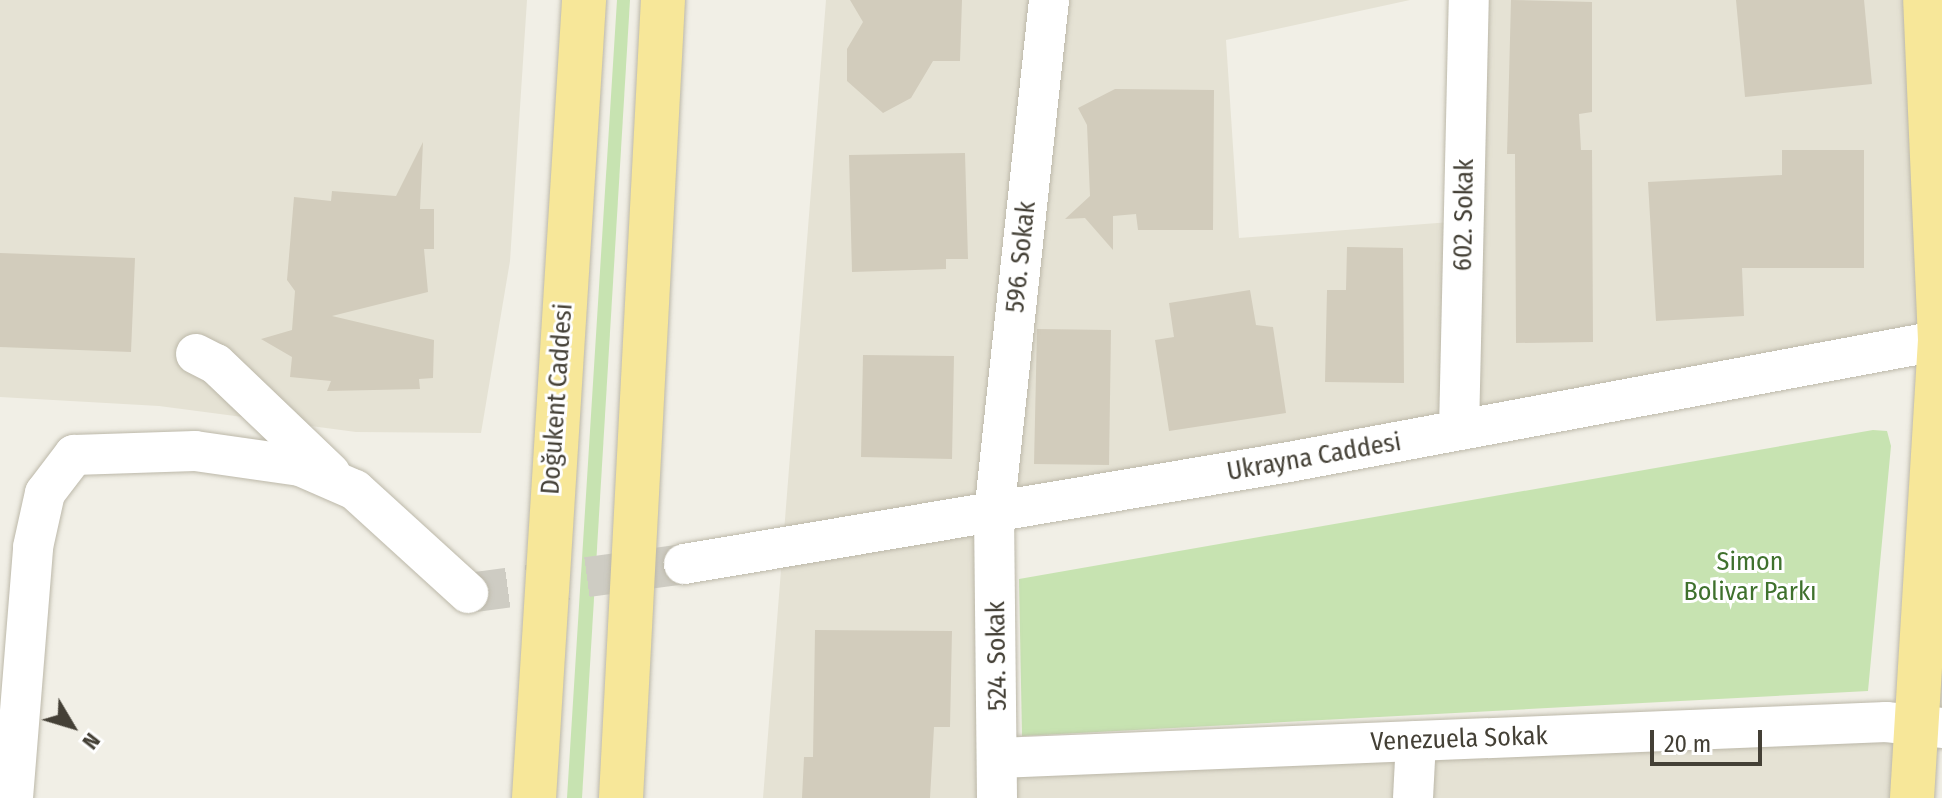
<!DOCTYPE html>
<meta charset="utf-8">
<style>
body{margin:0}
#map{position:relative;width:1942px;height:798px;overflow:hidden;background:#f1efe6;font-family:"Fira Sans Condensed",sans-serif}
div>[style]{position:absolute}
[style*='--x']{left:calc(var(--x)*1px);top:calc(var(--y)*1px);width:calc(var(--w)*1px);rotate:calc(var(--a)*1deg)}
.residential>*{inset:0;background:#e5e2d4}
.green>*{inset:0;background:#c7e3b1}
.building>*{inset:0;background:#d2ccbc}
.minor-tunnel>*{height:40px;margin-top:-20px;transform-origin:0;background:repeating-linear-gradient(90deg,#ceccc3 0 40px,transparent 0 60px)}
.roads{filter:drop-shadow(0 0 2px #bcb8a9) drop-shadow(0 0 2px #bcb8a9)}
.minor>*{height:40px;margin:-20px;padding:0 20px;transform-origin:20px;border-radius:20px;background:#fff}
.major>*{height:44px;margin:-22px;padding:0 22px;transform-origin:22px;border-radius:22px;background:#f7e799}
span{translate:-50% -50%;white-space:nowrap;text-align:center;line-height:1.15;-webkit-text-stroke:6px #fff;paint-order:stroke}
.street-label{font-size:26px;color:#444036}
.park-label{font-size:26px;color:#3f712d}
.north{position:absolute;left:32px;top:686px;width:80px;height:80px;-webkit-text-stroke:6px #fff;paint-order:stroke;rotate:128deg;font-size:22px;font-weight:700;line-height:32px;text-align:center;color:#444036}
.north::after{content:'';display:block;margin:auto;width:28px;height:36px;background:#444036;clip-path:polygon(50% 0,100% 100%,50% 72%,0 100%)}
.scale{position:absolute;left:1650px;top:730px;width:112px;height:36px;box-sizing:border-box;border:4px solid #444036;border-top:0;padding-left:10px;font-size:24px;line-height:28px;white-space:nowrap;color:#444036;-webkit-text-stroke:6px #fff;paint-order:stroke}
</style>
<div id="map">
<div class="residential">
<div style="clip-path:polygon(0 0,527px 0,510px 261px,481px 433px,356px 432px,159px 406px,0 397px)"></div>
<div style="clip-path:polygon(evenodd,826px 0,1410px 0,1226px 40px,1239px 238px,1464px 221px,1469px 0,1942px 0,1942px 728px,1912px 798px,763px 798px,826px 0,1939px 341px,1920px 721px,998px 758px,995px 514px,1939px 341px)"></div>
</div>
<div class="green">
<div style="clip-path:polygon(617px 0,630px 0,582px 798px,567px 798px)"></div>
<div style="clip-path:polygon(1873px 430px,1887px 431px,1891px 446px,1868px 691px,1022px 736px,1019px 579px)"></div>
</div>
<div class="building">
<div style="clip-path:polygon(850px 0,962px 0,960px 61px,933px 61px,911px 98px,883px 113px,847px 81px,847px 49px,863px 22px)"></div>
<div style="clip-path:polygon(1511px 0,1592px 2px,1592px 112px,1579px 114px,1581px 150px,1592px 150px,1593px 342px,1516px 343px,1515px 154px,1507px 154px)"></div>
<div style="clip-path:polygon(1736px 0,1864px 0,1872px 84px,1745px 97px)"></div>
<div style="clip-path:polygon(1115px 89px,1214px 90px,1213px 230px,1138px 230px,1136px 214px,1113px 216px,1113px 250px,1085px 218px,1065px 219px,1090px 196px,1087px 125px,1078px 108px)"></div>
<div style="clip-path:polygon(423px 142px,420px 209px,434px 209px,434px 249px,424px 249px,428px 292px,332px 316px,434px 340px,433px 378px,419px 379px,420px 389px,327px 391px,331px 381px,290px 377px,292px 357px,261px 339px,292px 330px,295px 291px,287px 280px,294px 197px,331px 201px,332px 191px,396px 196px)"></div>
<div style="clip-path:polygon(1782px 150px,1864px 150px,1864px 268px,1742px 268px,1744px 316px,1656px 321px,1648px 182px,1782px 175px)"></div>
<div style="clip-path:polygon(965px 153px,968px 259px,946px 259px,946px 269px,852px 272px,849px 155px)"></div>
<div style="clip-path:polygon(1347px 247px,1403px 248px,1404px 383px,1325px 382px,1327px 290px,1346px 290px)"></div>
<div style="clip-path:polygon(0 253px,135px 258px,131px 352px,0 347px)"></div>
<div style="clip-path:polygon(1250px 290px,1256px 325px,1273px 327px,1286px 413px,1169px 431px,1155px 340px,1174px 337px,1169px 303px)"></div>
<div style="clip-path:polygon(1037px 329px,1111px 330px,1109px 465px,1034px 464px)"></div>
<div style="clip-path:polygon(863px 355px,954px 356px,952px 459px,861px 457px)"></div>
<div style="clip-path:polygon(815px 630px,952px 631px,950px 727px,934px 727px,930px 798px,802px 798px,804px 757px,813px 757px)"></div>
</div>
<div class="minor-tunnel">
<div style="--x:468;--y:593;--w:218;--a:-7.6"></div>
</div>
<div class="roads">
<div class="minor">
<div style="--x:196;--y:354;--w:22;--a:27"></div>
<div style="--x:216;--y:364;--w:158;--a:43.7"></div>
<div style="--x:1459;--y:430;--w:430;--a:-88.7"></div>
<div style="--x:684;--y:564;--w:614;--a:-9.57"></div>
<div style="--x:1289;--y:462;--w:664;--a:-10.58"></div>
<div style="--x:998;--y:758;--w:889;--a:-2.32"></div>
<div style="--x:1886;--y:722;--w:56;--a:6.1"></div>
<div style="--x:13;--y:798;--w:252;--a:-85.4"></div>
<div style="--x:33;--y:547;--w:55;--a:-77.5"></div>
<div style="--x:45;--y:493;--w:48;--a:-52.7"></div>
<div style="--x:74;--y:455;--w:121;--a:-1.9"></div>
<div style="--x:195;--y:451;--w:106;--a:8.1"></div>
<div style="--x:300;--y:466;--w:60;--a:23.6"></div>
<div style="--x:355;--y:490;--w:153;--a:42.3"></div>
<div style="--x:997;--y:798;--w:284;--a:-90.6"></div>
<div style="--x:994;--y:514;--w:517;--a:-83.89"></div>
<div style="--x:1413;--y:798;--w:57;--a:-87"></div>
</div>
<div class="major">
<div style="--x:534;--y:798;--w:800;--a:-86.41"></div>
<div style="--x:621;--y:798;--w:799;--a:-86.99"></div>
<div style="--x:1912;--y:798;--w:459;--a:-86.5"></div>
<div style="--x:1940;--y:340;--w:340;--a:-92.5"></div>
</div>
</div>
<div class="street-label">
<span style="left:1464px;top:215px;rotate:-89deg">602. Sokak</span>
<span style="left:1021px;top:257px;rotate:-84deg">596. Sokak</span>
<span style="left:557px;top:399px;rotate:-86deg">Doğukent Caddesi</span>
<span style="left:1314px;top:457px;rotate:-10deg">Ukrayna Caddesi</span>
<span style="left:997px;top:656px;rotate:-91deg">524. Sokak</span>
<span style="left:1459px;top:739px;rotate:-2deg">Venezuela Sokak</span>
</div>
<div class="park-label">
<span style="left:1750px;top:577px">Simon<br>Bolivar Parkı</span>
</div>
<div class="north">N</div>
<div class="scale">20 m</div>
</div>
